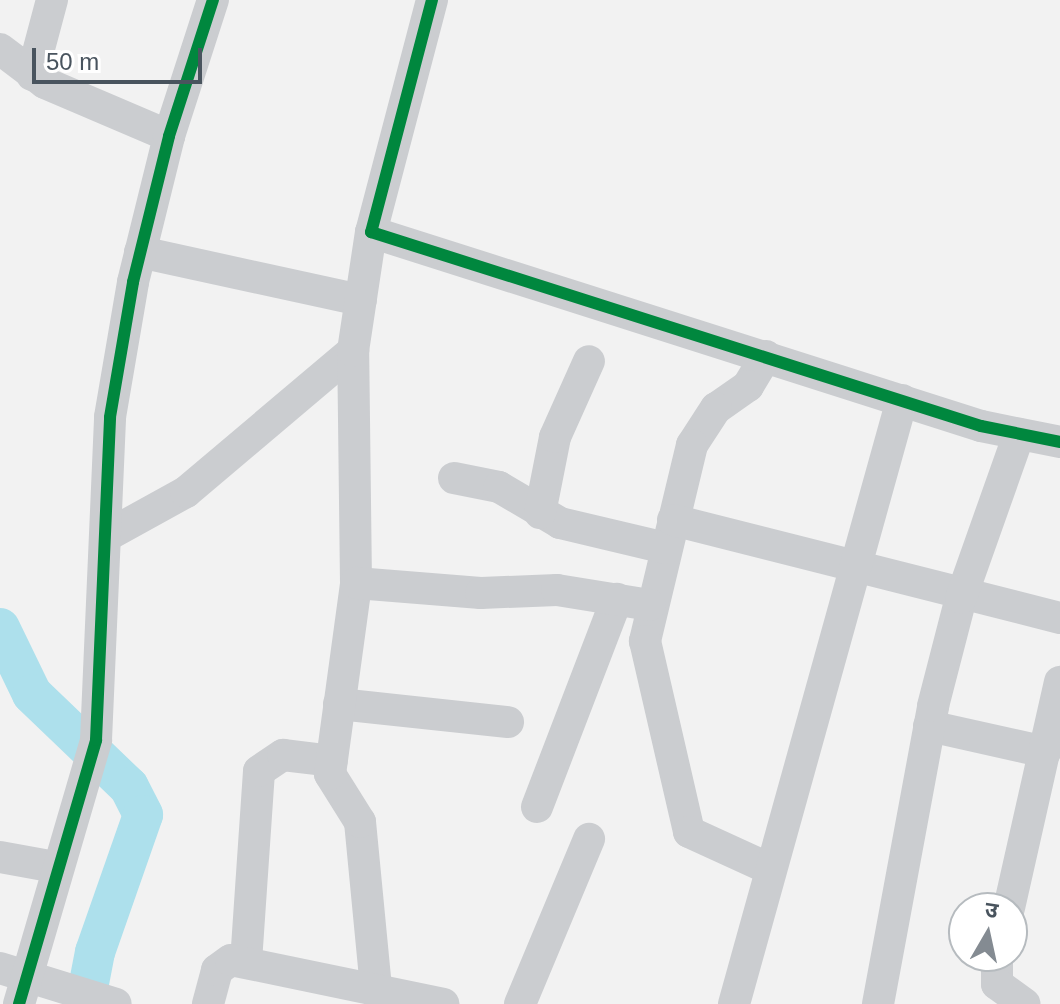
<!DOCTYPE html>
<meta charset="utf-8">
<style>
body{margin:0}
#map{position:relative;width:1060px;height:1004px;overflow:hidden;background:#f2f2f2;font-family:Arial,"Noto Sans Devanagari",sans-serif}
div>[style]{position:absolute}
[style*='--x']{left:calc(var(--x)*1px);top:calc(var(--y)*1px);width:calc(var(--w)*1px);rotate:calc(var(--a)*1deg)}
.river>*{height:40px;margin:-20px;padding:0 20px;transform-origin:20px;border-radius:20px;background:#ade0ec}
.minor>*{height:32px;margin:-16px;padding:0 16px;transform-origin:16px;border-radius:16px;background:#cbcdd0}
.cycleway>*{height:12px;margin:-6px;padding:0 6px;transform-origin:6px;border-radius:6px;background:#00873e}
span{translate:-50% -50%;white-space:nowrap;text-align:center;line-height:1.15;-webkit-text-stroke:8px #fff;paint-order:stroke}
.north{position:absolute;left:948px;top:892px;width:80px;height:80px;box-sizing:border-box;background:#fff;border:2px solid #b6bbbf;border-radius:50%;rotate:9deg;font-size:22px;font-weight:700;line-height:32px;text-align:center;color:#49545e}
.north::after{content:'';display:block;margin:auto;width:28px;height:36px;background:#848b92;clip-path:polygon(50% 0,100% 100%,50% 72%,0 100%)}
.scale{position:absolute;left:32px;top:48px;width:170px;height:36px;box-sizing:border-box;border:4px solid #49545e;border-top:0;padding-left:10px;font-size:24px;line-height:28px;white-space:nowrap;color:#49545e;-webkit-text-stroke:6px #fff;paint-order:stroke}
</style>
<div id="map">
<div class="river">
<div style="--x:0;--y:628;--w:73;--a:64.1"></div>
<div style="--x:32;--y:694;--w:134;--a:43.8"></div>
<div style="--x:129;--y:787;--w:31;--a:63"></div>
<div style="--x:143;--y:815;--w:145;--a:109.3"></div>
<div style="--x:95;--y:952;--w:53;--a:100.9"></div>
</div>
<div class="minor">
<div style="--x:432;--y:0;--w:240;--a:104.7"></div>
<div style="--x:371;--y:232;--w:640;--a:17.64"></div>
<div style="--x:981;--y:426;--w:81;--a:11.4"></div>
<div style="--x:0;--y:49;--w:56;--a:37.1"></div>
<div style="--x:45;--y:83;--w:135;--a:23.1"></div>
<div style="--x:32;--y:75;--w:78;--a:-75.1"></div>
<div style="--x:140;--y:252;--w:226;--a:12.3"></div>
<div style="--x:766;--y:356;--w:35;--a:121"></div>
<div style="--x:748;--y:386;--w:39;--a:145"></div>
<div style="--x:716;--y:408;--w:44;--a:123"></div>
<div style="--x:692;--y:445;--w:202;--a:103.5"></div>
<div style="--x:645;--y:641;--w:196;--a:77"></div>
<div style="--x:689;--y:832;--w:89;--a:24.6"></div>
<div style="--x:454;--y:478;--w:46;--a:11.3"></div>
<div style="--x:499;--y:487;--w:71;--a:30.5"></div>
<div style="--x:560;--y:523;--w:109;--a:13.3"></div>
<div style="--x:540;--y:513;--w:77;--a:-78.8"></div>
<div style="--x:555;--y:437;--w:83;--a:-65.9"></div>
<div style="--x:673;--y:520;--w:399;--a:14.2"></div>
<div style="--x:108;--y:535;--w:89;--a:-28.9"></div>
<div style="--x:186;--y:492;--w:219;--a:-40.2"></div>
<div style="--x:356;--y:583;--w:232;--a:-90.7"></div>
<div style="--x:353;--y:351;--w:120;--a:-81.4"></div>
<div style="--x:339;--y:704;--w:170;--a:6.1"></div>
<div style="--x:929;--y:726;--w:119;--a:12.6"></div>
<div style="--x:537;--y:807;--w:223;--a:-69"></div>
<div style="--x:0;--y:857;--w:56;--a:10.3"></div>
<div style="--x:1009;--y:908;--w:232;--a:-77.3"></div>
<div style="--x:997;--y:956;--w:28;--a:90"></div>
<div style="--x:997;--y:984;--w:34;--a:36"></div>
<div style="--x:246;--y:962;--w:191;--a:-86.1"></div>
<div style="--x:259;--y:771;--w:29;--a:-34"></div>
<div style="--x:283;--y:755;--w:49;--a:7"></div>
<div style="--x:0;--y:968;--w:121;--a:17.2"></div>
<div style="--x:376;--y:988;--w:167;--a:-95.5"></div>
<div style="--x:360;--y:822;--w:57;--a:-122"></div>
<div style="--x:330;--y:774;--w:193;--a:-82.2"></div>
<div style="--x:356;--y:583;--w:125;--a:4.6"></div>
<div style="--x:481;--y:593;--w:76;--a:-2.3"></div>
<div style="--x:557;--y:590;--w:94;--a:9.2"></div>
<div style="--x:19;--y:1004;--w:275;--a:-73.7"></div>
<div style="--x:96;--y:740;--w:323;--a:-87.5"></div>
<div style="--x:110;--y:417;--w:137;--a:-80.3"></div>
<div style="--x:133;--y:282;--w:150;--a:-76.1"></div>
<div style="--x:169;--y:136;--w:143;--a:-72.1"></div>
<div style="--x:208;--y:1004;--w:35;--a:-75"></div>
<div style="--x:217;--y:970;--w:17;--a:-36"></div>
<div style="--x:231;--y:960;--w:217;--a:11.7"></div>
<div style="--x:520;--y:1004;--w:179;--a:-67.3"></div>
<div style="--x:734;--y:1004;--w:627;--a:-74.46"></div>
<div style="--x:878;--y:1004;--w:303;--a:-79.5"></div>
<div style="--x:933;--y:706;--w:112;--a:-75.5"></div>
<div style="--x:961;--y:598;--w:174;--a:-70.5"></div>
</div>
<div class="cycleway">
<div style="--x:432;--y:0;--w:240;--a:104.7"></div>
<div style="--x:371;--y:232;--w:640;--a:17.64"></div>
<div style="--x:981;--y:426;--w:81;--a:11.4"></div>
<div style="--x:19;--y:1004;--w:275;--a:-73.7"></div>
<div style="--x:96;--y:740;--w:323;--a:-87.5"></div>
<div style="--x:110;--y:417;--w:137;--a:-80.3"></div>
<div style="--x:133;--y:282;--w:150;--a:-76.1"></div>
<div style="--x:169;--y:136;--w:143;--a:-72.1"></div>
</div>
<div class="north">उ</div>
<div class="scale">50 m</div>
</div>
